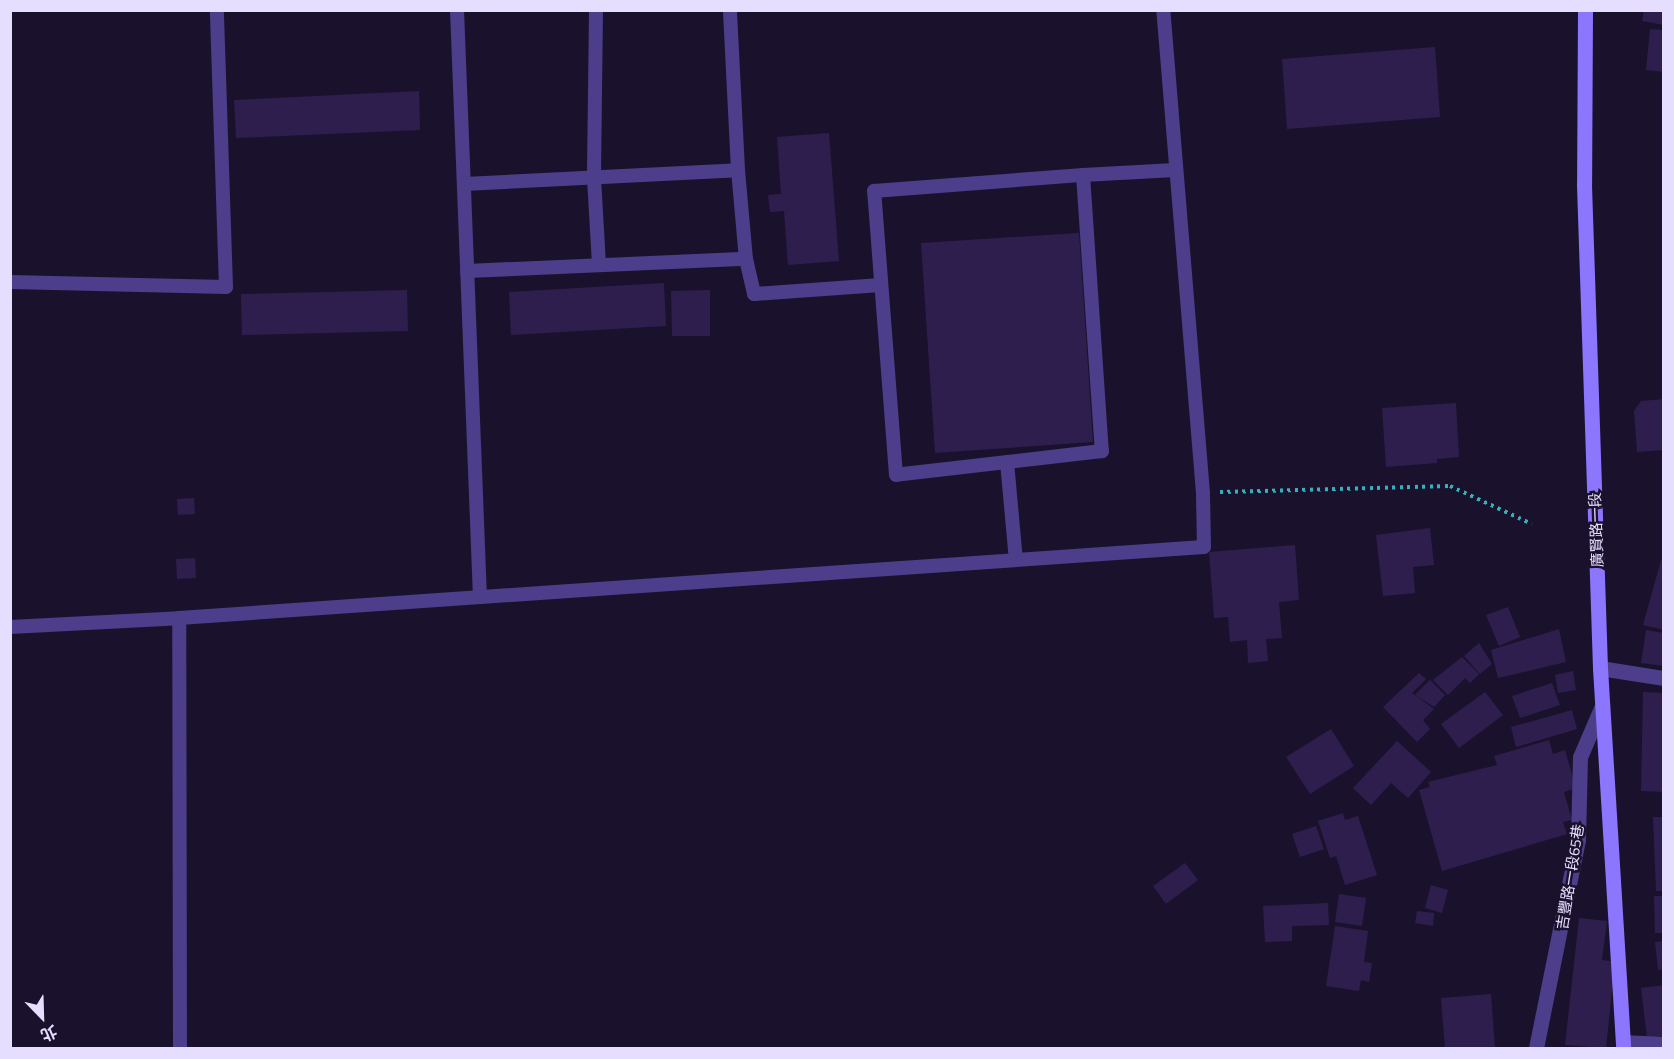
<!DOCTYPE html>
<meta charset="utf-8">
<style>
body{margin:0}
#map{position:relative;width:1674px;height:1059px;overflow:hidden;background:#1a122c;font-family:"Titillium Web","Noto Sans TC",sans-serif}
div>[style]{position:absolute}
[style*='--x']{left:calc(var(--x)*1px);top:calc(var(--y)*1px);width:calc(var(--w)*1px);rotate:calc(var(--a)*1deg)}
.building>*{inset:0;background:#2e1e4d}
.path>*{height:4px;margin-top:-2px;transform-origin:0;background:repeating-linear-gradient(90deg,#33b2bd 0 3px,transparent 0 7.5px)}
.lane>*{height:14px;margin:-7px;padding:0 7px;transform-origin:7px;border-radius:7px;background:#4c3e8a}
.street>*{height:15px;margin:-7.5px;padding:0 7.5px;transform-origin:7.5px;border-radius:7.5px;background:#4c3e8a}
.secondary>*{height:15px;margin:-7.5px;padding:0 7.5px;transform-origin:7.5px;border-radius:7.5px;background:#8c76fd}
span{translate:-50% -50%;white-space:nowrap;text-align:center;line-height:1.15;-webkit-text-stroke:5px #1a122c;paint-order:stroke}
.street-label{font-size:15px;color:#e6deff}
.frame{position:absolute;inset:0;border:12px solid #e6deff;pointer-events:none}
.north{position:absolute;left:12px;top:987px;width:60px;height:60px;-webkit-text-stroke:4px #1a122c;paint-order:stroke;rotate:157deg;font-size:16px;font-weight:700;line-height:24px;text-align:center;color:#e6deff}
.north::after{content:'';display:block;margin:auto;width:21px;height:27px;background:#e6deff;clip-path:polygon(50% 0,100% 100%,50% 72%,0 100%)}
</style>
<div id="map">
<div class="building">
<div style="clip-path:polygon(1644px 10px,1664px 10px,1664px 25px,1642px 21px)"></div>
<div style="clip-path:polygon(1650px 29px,1664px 30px,1664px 72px,1646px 70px)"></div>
<div style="clip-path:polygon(1435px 47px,1440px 117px,1287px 129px,1282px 59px)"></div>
<div style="clip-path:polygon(419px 91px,420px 130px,236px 138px,234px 100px)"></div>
<div style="clip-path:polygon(829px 133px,839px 261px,788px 265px,784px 211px,770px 212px,768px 195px,781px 194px,777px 137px)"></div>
<div style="clip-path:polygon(1079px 233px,1093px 442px,935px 453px,921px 243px)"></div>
<div style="clip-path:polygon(664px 283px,666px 326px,511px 335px,509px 292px)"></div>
<div style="clip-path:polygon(407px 290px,408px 331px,242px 335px,241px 294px)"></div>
<div style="clip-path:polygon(710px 290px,710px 336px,672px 336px,671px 291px)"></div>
<div style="clip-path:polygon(1664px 399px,1664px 450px,1637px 452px,1634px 411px,1641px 401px)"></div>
<div style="clip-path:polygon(1456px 403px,1459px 457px,1437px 459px,1437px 463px,1386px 467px,1382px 408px)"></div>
<div style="clip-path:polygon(194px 498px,195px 514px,178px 515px,177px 499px)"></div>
<div style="clip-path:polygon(1430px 528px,1434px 565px,1413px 567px,1415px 593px,1383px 596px,1376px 535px)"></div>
<div style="clip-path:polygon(1295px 545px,1299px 600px,1279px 602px,1282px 638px,1266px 639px,1268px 661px,1248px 663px,1247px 640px,1230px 642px,1228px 617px,1214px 618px,1209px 552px)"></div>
<div style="clip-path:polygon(195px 558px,196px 578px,177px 579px,176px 559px)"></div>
<div style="clip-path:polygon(1661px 560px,1664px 561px,1664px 630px,1643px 625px)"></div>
<div style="clip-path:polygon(1508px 607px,1520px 637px,1499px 646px,1486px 615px)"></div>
<div style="clip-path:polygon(1559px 629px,1566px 662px,1498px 678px,1491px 650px)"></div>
<div style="clip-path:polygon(1646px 630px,1664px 633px,1664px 666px,1641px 663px)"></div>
<div style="clip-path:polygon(1479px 643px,1492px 664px,1480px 674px,1464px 656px)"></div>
<div style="clip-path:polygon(1462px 657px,1479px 674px,1470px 683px,1465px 678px,1448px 695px,1433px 680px)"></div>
<div style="clip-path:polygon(1573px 671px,1576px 690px,1558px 693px,1555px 675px)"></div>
<div style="clip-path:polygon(1419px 673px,1426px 679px,1412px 693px,1434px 709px,1423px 720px,1430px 729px,1417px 742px,1383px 707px)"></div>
<div style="clip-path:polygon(1430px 680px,1445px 695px,1434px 707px,1415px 695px)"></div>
<div style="clip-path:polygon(1552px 683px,1560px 705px,1520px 718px,1512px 696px)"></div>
<div style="clip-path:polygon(1485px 692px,1503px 715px,1459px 748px,1441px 724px)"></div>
<div style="clip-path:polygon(1643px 692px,1664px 693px,1664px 792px,1641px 791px)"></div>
<div style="clip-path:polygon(1572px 710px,1577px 729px,1516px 747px,1511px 727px)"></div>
<div style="clip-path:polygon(1331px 729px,1354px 766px,1310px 794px,1286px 757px)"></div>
<div style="clip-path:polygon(1549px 740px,1553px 754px,1565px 750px,1576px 788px,1564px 792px,1572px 820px,1563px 822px,1567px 834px,1442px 871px,1419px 790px,1430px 787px,1428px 782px,1497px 765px,1494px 756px)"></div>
<div style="clip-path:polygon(1397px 741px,1431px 772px,1408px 798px,1391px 783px,1371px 805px,1353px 788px)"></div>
<div style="clip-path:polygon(1343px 813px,1345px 820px,1358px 816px,1377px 875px,1345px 885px,1336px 856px,1330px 858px,1318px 821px)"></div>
<div style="clip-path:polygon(1653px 817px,1664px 817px,1664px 891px,1656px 891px)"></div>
<div style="clip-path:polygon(1316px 826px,1324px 849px,1300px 857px,1292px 834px)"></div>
<div style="clip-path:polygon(1185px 863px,1198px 880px,1166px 904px,1153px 886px)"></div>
<div style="clip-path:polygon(1431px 885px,1448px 890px,1442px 913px,1425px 908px)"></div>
<div style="clip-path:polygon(1339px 894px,1366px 898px,1362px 926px,1335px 922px)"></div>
<div style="clip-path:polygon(1654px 896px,1664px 896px,1664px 933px,1655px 933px)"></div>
<div style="clip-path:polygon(1328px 903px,1329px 925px,1292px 926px,1292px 941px,1265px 942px,1263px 906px)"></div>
<div style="clip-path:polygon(1417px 911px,1434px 913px,1433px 926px,1415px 923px)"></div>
<div style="clip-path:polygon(1579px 918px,1607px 921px,1602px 960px,1615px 962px,1606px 1048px,1565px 1045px)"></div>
<div style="clip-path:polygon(1335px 926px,1368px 931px,1364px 962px,1372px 963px,1369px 982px,1361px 980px,1359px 991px,1326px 986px)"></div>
<div style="clip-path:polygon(1664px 941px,1664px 969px,1658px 970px,1655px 942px)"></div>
<div style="clip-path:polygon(1664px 985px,1664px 1036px,1647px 1038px,1641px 988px)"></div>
<div style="clip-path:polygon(1491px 994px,1495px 1048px,1445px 1048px,1441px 998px)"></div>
</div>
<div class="path">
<div style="--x:1220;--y:492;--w:230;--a:-1.5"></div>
<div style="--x:1450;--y:486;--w:90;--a:24.9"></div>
</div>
<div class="lane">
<div style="--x:457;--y:10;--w:587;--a:87.76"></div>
<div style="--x:596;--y:10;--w:168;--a:90.7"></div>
<div style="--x:594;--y:178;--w:87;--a:86.7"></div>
<div style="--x:738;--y:170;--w:89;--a:84.9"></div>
<div style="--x:1083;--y:175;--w:277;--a:86.1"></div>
<div style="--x:1102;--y:451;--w:207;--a:173.4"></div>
<div style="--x:896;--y:475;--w:285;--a:-94.4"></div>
<div style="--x:874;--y:191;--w:210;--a:-4.4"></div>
<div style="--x:1083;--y:175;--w:92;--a:-3.1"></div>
<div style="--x:464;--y:184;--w:274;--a:-2.9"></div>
<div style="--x:738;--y:170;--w:160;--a:-92.9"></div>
<div style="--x:467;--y:271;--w:279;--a:-2.5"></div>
<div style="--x:746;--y:259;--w:36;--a:77"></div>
<div style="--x:754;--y:294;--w:127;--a:-4.1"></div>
<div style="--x:10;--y:282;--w:216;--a:1.3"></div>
<div style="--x:226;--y:287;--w:277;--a:-91.9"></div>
<div style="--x:1007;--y:462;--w:98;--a:84.8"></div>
<div style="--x:10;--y:627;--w:169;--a:-3"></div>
<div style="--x:1623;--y:1042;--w:41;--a:2.8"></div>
<div style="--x:180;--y:1048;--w:430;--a:-90.1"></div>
<div style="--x:179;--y:618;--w:1027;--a:-3.96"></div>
<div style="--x:1204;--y:547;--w:54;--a:-91.1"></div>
<div style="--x:1203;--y:493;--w:485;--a:-94.7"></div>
</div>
<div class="street">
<div style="--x:1600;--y:668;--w:65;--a:8.9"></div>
<div style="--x:1536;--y:1048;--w:213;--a:-78.6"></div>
<div style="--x:1578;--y:839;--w:82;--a:-88.6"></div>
<div style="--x:1580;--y:757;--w:56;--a:-66.7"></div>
</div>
<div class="secondary">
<div style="--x:1585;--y:10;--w:175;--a:90.3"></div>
<div style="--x:1584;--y:185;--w:483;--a:88.1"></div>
<div style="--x:1600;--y:668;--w:381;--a:86.5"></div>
</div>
<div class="street-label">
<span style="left:1596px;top:530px;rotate:-92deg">廣賢路一段</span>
<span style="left:1570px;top:877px;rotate:-81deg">吉豐路一段65巷</span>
</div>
<div class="frame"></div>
<div class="north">北</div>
</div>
